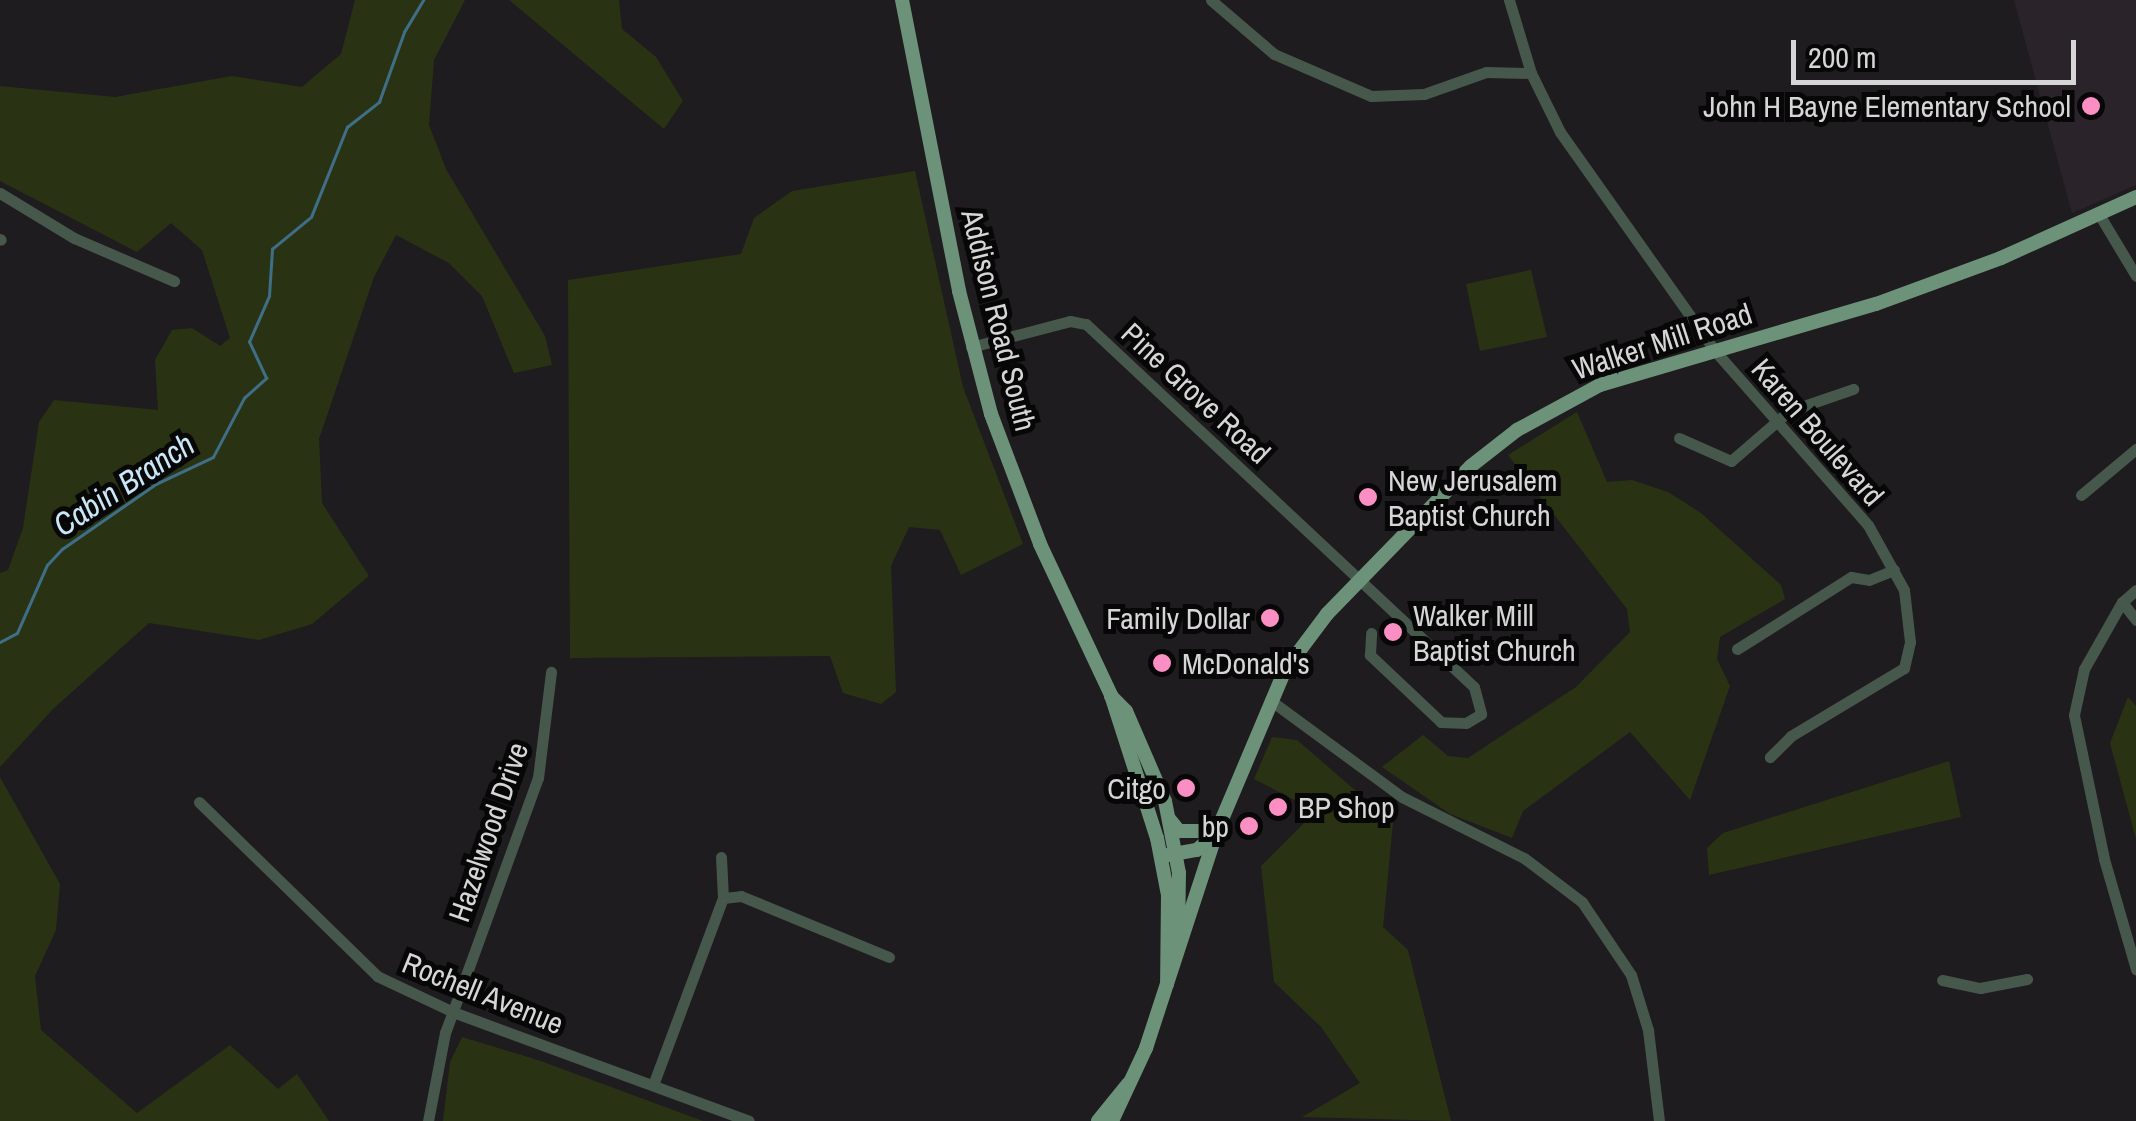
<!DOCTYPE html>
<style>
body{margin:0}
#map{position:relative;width:2136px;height:1121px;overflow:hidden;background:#1e1c1e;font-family:"Archivo Narrow",sans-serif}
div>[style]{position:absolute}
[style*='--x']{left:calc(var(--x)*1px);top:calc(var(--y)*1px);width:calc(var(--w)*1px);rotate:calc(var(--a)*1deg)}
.built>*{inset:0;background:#2a242a}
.green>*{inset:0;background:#293314}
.stream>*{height:2.5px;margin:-1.25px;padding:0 1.25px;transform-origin:1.25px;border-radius:1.25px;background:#3f6e87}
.minor>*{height:11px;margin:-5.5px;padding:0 5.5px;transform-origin:5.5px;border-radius:5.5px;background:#46574c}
.major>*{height:14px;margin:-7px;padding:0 7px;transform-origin:7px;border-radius:7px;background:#6d927a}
.dots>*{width:28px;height:28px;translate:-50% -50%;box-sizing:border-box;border:5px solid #080708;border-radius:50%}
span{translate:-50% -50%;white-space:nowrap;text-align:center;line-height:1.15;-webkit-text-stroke:10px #080708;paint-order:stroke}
.poi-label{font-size:30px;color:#d7d6d7}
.right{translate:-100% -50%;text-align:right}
.left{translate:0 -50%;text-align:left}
.street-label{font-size:30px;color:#d7d6d7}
.water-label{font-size:32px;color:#cae7f7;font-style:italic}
.scale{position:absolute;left:1791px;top:40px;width:285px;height:45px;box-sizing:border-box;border:5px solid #d7d6d7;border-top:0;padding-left:12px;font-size:30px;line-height:35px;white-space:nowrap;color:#d7d6d7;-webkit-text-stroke:8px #080708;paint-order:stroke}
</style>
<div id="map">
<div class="built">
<div style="clip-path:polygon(2014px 0,2136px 0,2136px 185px,2072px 213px)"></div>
</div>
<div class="green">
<div style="clip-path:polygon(355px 0,465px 0,434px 60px,429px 125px,446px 169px,545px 336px,552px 365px,514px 373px,482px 296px,449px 263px,396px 235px,374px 277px,319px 439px,322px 503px,369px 576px,312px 624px,259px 640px,149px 623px,53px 709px,0 767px,0 573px,8px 570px,23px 528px,39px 422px,54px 400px,158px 410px,155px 360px,172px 330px,192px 328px,220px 346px,230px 338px,202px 250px,171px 223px,137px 252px,0 181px,0 86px,115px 97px,232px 76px,302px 87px,341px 54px)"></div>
<div style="clip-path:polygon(509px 0,619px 0,622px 29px,656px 57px,683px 101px,664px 129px)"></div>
<div style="clip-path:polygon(915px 171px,963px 387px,1023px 544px,961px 575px,940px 530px,909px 527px,891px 566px,896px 692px,881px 704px,843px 693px,830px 656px,570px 658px,568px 280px,741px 254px,754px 218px,792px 191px)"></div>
<div style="clip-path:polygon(1531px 270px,1547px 337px,1480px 351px,1466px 284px)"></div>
<div style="clip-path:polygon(1577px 412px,1607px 482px,1632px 480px,1668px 492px,1701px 513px,1781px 585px,1785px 599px,1720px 637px,1717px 659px,1730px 686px,1690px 800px,1630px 732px,1523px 811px,1512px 838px,1450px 814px,1382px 767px,1423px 735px,1448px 756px,1468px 758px,1576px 687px,1630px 632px,1627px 609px,1508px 455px)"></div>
<div style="clip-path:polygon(2128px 697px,2136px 706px,2136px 839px,2110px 743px)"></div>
<div style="clip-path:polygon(1272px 737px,1297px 740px,1393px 823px,1383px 927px,1408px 950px,1451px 1121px,1302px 1117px,1360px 1083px,1321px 1027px,1274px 982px,1261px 866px,1316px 811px,1254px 779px)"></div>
<div style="clip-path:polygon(1949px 761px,1961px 817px,1709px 875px,1707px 848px,1723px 833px)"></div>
<div style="clip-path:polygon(0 777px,60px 884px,56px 930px,35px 976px,41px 1030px,137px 1113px,230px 1045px,278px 1089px,297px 1074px,329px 1121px,0 1121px)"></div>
<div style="clip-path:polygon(462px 1037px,538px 1060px,703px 1121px,443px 1121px,450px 1062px)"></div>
</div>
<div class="stream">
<div style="--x:0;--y:642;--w:19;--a:-28"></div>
<div style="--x:17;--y:633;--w:74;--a:-66.2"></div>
<div style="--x:47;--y:565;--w:22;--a:-47"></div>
<div style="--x:62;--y:549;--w:114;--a:-34.7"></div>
<div style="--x:156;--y:484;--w:63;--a:-25.3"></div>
<div style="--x:213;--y:457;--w:67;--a:-62.3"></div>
<div style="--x:244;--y:398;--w:30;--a:-42"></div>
<div style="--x:266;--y:378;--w:40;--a:-115"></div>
<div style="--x:249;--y:342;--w:50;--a:-66.5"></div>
<div style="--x:269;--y:296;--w:47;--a:-86.3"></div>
<div style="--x:272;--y:249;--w:50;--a:-39.4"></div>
<div style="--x:311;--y:217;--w:97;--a:-68.2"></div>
<div style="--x:347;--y:127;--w:41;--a:-38"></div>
<div style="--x:379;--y:102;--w:74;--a:-70.3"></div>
<div style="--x:404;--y:32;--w:37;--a:-59"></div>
</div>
<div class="minor">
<div style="--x:1211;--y:0;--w:83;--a:40.6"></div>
<div style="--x:1274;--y:54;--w:106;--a:23.4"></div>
<div style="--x:1371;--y:96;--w:53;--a:-2.2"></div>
<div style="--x:1424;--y:94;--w:66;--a:-19.5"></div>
<div style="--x:1486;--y:72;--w:45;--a:1.3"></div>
<div style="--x:1509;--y:0;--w:76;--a:73.2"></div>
<div style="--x:1531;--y:73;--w:66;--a:63.8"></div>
<div style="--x:1560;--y:132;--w:270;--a:54.7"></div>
<div style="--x:1716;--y:352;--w:230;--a:48.7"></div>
<div style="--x:1868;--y:525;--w:74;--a:61"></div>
<div style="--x:1904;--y:590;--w:52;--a:83.4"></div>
<div style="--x:1910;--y:642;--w:27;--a:103"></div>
<div style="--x:1904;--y:668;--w:132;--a:149"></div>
<div style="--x:1791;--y:736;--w:30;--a:135"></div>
<div style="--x:0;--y:193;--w:87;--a:31.3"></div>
<div style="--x:74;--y:238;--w:109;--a:23.3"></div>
<div style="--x:2100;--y:216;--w:70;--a:59"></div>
<div style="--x:0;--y:239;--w:1;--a:45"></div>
<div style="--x:971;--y:347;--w:102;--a:-14.7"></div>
<div style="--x:1070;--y:321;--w:16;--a:11"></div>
<div style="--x:1086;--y:324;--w:531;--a:43.09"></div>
<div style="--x:1474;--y:687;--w:28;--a:75"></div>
<div style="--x:1481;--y:714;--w:17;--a:149"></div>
<div style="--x:1466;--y:723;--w:25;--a:-178"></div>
<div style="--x:1441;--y:722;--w:98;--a:-136.7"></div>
<div style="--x:1370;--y:655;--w:22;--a:-87"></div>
<div style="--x:1679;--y:438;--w:57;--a:23.9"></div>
<div style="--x:1731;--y:461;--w:77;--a:-40.8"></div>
<div style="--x:1789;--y:411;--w:68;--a:-19"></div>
<div style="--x:2081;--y:495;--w:72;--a:-39.9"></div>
<div style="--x:2136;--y:590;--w:18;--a:139"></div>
<div style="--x:2122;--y:602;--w:77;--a:119.6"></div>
<div style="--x:2084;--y:669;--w:47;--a:102.3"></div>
<div style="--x:2074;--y:715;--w:147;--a:78.2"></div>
<div style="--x:2104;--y:859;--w:115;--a:73.8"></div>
<div style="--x:2122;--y:602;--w:23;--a:52"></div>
<div style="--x:1737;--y:649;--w:135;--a:-32.3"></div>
<div style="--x:1851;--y:577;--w:18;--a:9"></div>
<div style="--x:1869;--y:580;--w:27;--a:-22"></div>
<div style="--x:1270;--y:700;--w:164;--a:36.3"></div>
<div style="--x:1402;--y:797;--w:136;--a:26.6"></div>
<div style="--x:1524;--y:858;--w:73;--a:37.2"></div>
<div style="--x:1582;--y:902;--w:88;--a:56.1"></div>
<div style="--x:1631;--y:975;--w:58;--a:72.8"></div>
<div style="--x:1648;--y:1030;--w:92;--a:83.1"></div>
<div style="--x:199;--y:802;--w:249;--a:44.3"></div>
<div style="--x:377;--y:976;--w:84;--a:25.3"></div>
<div style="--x:453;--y:1012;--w:315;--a:20.2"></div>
<div style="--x:723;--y:898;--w:18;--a:-6"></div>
<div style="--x:741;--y:896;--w:160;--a:22.4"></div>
<div style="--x:1942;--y:980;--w:39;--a:12"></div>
<div style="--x:1980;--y:988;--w:48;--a:-10.8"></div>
<div style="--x:653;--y:1085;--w:200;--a:-69.5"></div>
<div style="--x:723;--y:898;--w:41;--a:-92.8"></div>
<div style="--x:428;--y:1121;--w:90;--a:-79.1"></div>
<div style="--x:445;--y:1033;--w:271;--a:-70"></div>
<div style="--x:538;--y:778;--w:107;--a:-83"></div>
</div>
<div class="major">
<div style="--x:902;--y:0;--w:297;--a:78.9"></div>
<div style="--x:959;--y:291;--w:127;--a:75.4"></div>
<div style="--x:991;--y:414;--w:139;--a:69.3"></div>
<div style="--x:1040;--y:544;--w:167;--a:64.8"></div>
<div style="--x:1111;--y:695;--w:150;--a:72.2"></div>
<div style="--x:1157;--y:838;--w:58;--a:79.1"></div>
<div style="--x:1168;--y:895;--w:89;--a:90.6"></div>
<div style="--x:1111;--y:696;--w:21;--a:45"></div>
<div style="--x:1126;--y:711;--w:98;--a:66.6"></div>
<div style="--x:1165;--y:801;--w:73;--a:79"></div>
<div style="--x:1179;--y:873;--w:65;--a:90.9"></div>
<div style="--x:1170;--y:820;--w:14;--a:51"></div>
<div style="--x:1179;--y:831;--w:38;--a:0"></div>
<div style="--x:1168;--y:855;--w:29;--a:-10"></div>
<div style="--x:1197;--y:850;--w:24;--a:-42"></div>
<div style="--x:1098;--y:1121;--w:48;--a:-51"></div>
<div style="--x:1112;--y:1121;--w:81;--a:-65"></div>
<div style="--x:1146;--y:1048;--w:228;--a:-71.9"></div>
<div style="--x:1217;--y:831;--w:175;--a:-67.1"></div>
<div style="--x:1285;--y:670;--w:70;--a:-53.1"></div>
<div style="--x:1327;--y:614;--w:206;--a:-45.8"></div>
<div style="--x:1471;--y:466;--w:58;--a:-38"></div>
<div style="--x:1517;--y:430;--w:94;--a:-28.5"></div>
<div style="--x:1600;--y:385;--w:288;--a:-16.4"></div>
<div style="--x:1876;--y:304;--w:133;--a:-20.2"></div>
<div style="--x:2001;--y:258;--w:148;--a:-24.3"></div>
</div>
<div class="dots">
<div style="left:2091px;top:106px;background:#fb8fc4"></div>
<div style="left:1368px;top:497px;background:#fb8fc4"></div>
<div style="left:1270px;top:618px;background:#fb8fc4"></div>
<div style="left:1393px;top:632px;background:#fb8fc4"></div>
<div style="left:1162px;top:663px;background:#fb8fc4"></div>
<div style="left:1186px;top:788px;background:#fb8fc4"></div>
<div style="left:1278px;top:807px;background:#fb8fc4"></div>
<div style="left:1249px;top:826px;background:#fb8fc4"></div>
</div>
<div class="poi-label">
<span class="right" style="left:2071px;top:106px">John H Bayne Elementary School</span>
<span class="left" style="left:1388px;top:497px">New Jerusalem<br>Baptist Church</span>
<span class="left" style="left:1413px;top:632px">Walker Mill<br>Baptist Church</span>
<span class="right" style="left:1250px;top:618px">Family Dollar</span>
<span class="left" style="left:1182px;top:663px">McDonald's</span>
<span class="right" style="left:1166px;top:788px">Citgo</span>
<span class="left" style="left:1298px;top:807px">BP Shop</span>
<span class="right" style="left:1229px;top:826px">bp</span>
</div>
<div class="street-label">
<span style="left:999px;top:320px;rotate:76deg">Addison Road South</span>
<span style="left:1662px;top:341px;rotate:-18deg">Walker Mill Road</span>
<span style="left:1196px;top:393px;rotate:43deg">Pine Grove Road</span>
<span style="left:1818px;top:432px;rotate:49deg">Karen Boulevard</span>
<span style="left:488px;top:832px;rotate:-71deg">Hazelwood Drive</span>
<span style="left:483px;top:993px;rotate:22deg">Rochell Avenue</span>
</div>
<div class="water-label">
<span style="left:124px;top:485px;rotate:-33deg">Cabin Branch</span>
</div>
<div class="scale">200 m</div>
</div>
